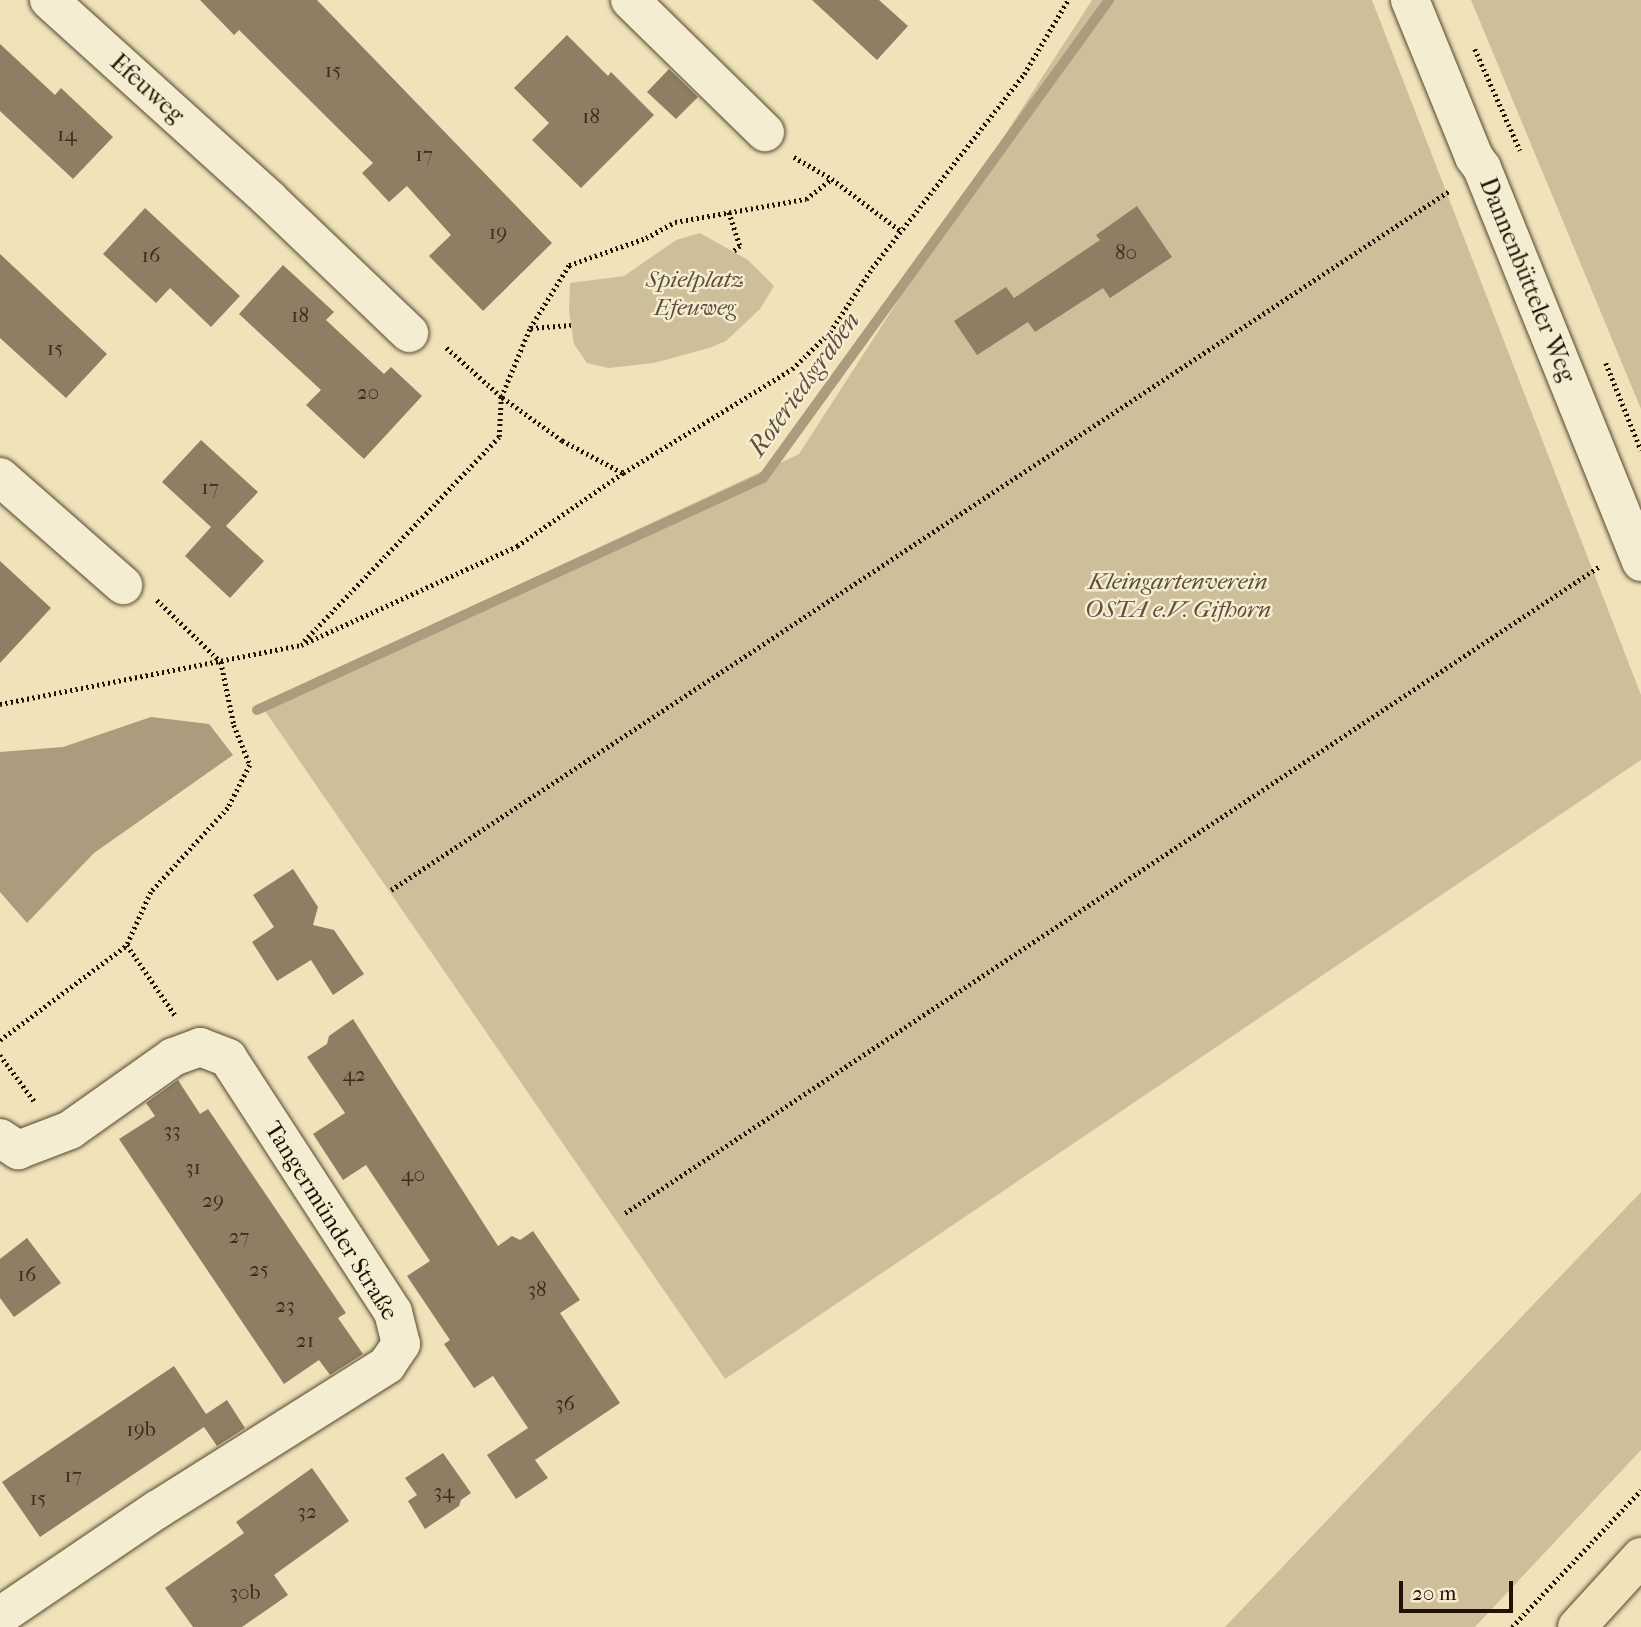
<!DOCTYPE html>
<meta charset="utf-8">
<style>
body{margin:0}
#map{position:relative;width:1641px;height:1627px;overflow:hidden;background:#f0e3b9;font-family:"IM FELL French Canon",serif}
div>[style]{position:absolute}
[style*='--x']{left:calc(var(--x)*1px);top:calc(var(--y)*1px);width:calc(var(--w)*1px);rotate:calc(var(--a)*1deg)}
.green>*{inset:0;background:#cdbf9a}
.water>*{inset:0;background:#aa9c7c}
.stream>*{height:10px;margin:-5px;padding:0 5px;transform-origin:5px;border-radius:5px;background:#aa9c7c}
.building>*{inset:0;background:#8e7e63}
.path>*{height:4.5px;margin-top:-2.25px;transform-origin:0;background:repeating-linear-gradient(90deg,#231105 0 2px,transparent 0 5.5px)}
.roads{filter:drop-shadow(0 0 2px #564632) drop-shadow(0 0 2px #564632)}
.minor>*{height:38px;margin:-19px;padding:0 19px;transform-origin:19px;border-radius:19px;background:#f5edd2}
.major>*{height:38px;margin:-19px;padding:0 19px;transform-origin:19px;border-radius:19px;background:#f0e3b9}
span{translate:-50% -50%;white-space:nowrap;text-align:center;line-height:1.15;-webkit-text-stroke:5px #f5edd2;paint-order:stroke}
.number-label{font-size:21px;color:#3e2c1c}
.number-label span{-webkit-text-stroke-width:0}
.street-label{font-size:24px;color:#231105}
.park-label{font-size:24px;color:#5e4e39;font-style:italic}
.water-label{font-size:26px;color:#60503b;font-style:italic}
.scale{position:absolute;left:1399px;top:1581px;width:114px;height:32px;box-sizing:border-box;border:4px solid #231105;border-top:0;padding-left:9px;font-size:21px;line-height:24px;white-space:nowrap;color:#231105;-webkit-text-stroke:5px #f5edd2;paint-order:stroke}
</style>
<div id="map">
<div class="green">
<div style="clip-path:polygon(1092px 0,1372px 0,1641px 695px,1641px 760px,725px 1379px,261px 705px,799px 454px)"></div>
<div style="clip-path:polygon(1471px 0,1641px 0,1641px 409px)"></div>
<div style="clip-path:polygon(700px 233px,748px 260px,774px 286px,760px 309px,726px 341px,709px 348px,654px 363px,608px 368px,587px 363px,574px 344px,569px 311px,570px 283px,624px 276px,676px 240px)"></div>
<div style="clip-path:polygon(1641px 1192px,1641px 1450px,1475px 1627px,1225px 1627px)"></div>
</div>
<div class="water">
<div style="clip-path:polygon(151px 717px,209px 724px,233px 755px,94px 853px,27px 923px,0 892px,0 752px,63px 747px)"></div>
</div>
<div class="stream">
<div style="--x:257;--y:710;--w:557;--a:-24.63"></div>
<div style="--x:763;--y:478;--w:590;--a:-54.1"></div>
</div>
<div class="building">
<div style="clip-path:polygon(200px 0,317px 0,552px 243px,483px 311px,429px 256px,451px 235px,407px 186px,389px 202px,362px 173px,373px 163px,239px 30px,234px 35px)"></div>
<div style="clip-path:polygon(812px 0,879px 0,908px 26px,877px 60px)"></div>
<div style="clip-path:polygon(567px 35px,608px 76px,611px 72px,654px 115px,581px 188px,532px 140px,549px 123px,514px 88px)"></div>
<div style="clip-path:polygon(0 44px,55px 95px,61px 88px,113px 137px,73px 179px,0 111px)"></div>
<div style="clip-path:polygon(669px 69px,698px 97px,676px 119px,647px 92px)"></div>
<div style="clip-path:polygon(1137px 206px,1172px 257px,1110px 298px,1103px 288px,1035px 332px,1028px 322px,977px 355px,954px 321px,1006px 287px,1014px 298px,1100px 240px,1096px 235px)"></div>
<div style="clip-path:polygon(145px 208px,240px 296px,211px 327px,170px 288px,156px 303px,103px 254px)"></div>
<div style="clip-path:polygon(0 254px,107px 354px,66px 398px,0 338px)"></div>
<div style="clip-path:polygon(283px 265px,334px 312px,326px 320px,384px 374px,391px 367px,422px 396px,364px 459px,306px 405px,321px 390px,239px 314px)"></div>
<div style="clip-path:polygon(201px 440px,258px 492px,226px 526px,264px 561px,230px 598px,185px 556px,211px 527px,162px 482px)"></div>
<div style="clip-path:polygon(0 561px,51px 608px,0 663px)"></div>
<div style="clip-path:polygon(293px 869px,318px 907px,313px 925px,334px 930px,364px 974px,333px 995px,311px 960px,277px 981px,252px 942px,274px 927px,253px 895px)"></div>
<div style="clip-path:polygon(353px 1019px,498px 1246px,512px 1236px,520px 1240px,533px 1231px,580px 1300px,560px 1313px,620px 1403px,535px 1460px,548px 1478px,516px 1499px,487px 1455px,528px 1428px,493px 1376px,474px 1388px,444px 1344px,450px 1340px,407px 1276px,430px 1261px,366px 1165px,343px 1180px,313px 1134px,345px 1113px,307px 1057px,327px 1044px,329px 1036px)"></div>
<div style="clip-path:polygon(178px 1080px,200px 1114px,208px 1109px,346px 1313px,338px 1318px,363px 1354px,330px 1375px,319px 1360px,284px 1384px,119px 1139px,155px 1116px,146px 1103px)"></div>
<div style="clip-path:polygon(27px 1238px,61px 1283px,14px 1317px,0 1298px,0 1259px)"></div>
<div style="clip-path:polygon(174px 1366px,206px 1414px,227px 1400px,245px 1428px,217px 1446px,204px 1427px,40px 1537px,2px 1482px)"></div>
<div style="clip-path:polygon(443px 1453px,471px 1493px,461px 1500px,459px 1506px,425px 1529px,408px 1501px,417px 1495px,405px 1478px)"></div>
<div style="clip-path:polygon(312px 1468px,349px 1521px,274px 1575px,288px 1595px,242px 1627px,193px 1627px,165px 1588px,244px 1533px,236px 1522px)"></div>
</div>
<div class="path">
<div style="--x:1475;--y:49;--w:111;--a:66"></div>
<div style="--x:794;--y:157;--w:44;--a:30.1"></div>
<div style="--x:832;--y:179;--w:88;--a:37.1"></div>
<div style="--x:729;--y:212;--w:36;--a:72"></div>
<div style="--x:740;--y:246;--w:9;--a:139"></div>
<div style="--x:531;--y:328;--w:40;--a:-4.3"></div>
<div style="--x:1606;--y:363;--w:94;--a:68.1"></div>
<div style="--x:622;--y:473;--w:68;--a:-151.9"></div>
<div style="--x:562;--y:441;--w:75;--a:-144.2"></div>
<div style="--x:501;--y:397;--w:75;--a:-67.2"></div>
<div style="--x:530;--y:328;--w:74;--a:-58.2"></div>
<div style="--x:569;--y:265;--w:82;--a:-19.3"></div>
<div style="--x:646;--y:238;--w:33;--a:-29"></div>
<div style="--x:675;--y:222;--w:133;--a:-10"></div>
<div style="--x:806;--y:199;--w:33;--a:-38"></div>
<div style="--x:157;--y:600;--w:89;--a:44.1"></div>
<div style="--x:221;--y:662;--w:64;--a:78.3"></div>
<div style="--x:234;--y:725;--w:43;--a:68.2"></div>
<div style="--x:250;--y:765;--w:48;--a:117.1"></div>
<div style="--x:228;--y:808;--w:114;--a:132.5"></div>
<div style="--x:151;--y:892;--w:58;--a:114.4"></div>
<div style="--x:127;--y:945;--w:85;--a:55.6"></div>
<div style="--x:304;--y:641;--w:282;--a:-46.3"></div>
<div style="--x:499;--y:437;--w:40;--a:-87.1"></div>
<div style="--x:501;--y:397;--w:75;--a:-138.2"></div>
<div style="--x:0;--y:704;--w:307;--a:-11.1"></div>
<div style="--x:301;--y:645;--w:238;--a:-24.6"></div>
<div style="--x:517;--y:546;--w:129;--a:-34.6"></div>
<div style="--x:623;--y:473;--w:198;--a:-31.6"></div>
<div style="--x:792;--y:369;--w:53;--a:-44.2"></div>
<div style="--x:830;--y:332;--w:77;--a:-56.7"></div>
<div style="--x:872;--y:268;--w:246;--a:-51.9"></div>
<div style="--x:1024;--y:74;--w:86;--a:-59.3"></div>
<div style="--x:391;--y:890;--w:1268;--a:-33.45"></div>
<div style="--x:0;--y:1040;--w:159;--a:-36.8"></div>
<div style="--x:0;--y:1055;--w:59;--a:53.3"></div>
<div style="--x:625;--y:1213;--w:1170;--a:-33.57"></div>
<div style="--x:1512;--y:1627;--w:188;--a:-46.7"></div>
</div>
<div class="roads">
<div class="minor">
<div style="--x:49;--y:0;--w:297;--a:42.1"></div>
<div style="--x:269;--y:199;--w:194;--a:43.7"></div>
<div style="--x:630;--y:0;--w:189;--a:44.4"></div>
<div style="--x:1410;--y:0;--w:170;--a:67.8"></div>
<div style="--x:1474;--y:157;--w:14;--a:54"></div>
<div style="--x:1482;--y:168;--w:425;--a:68"></div>
<div style="--x:0;--y:477;--w:164;--a:41.3"></div>
<div style="--x:0;--y:1138;--w:22;--a:34"></div>
<div style="--x:18;--y:1150;--w:56;--a:-21"></div>
<div style="--x:70;--y:1130;--w:126;--a:-35.3"></div>
<div style="--x:173;--y:1057;--w:29;--a:-20"></div>
<div style="--x:200;--y:1047;--w:30;--a:21"></div>
<div style="--x:228;--y:1058;--w:303;--a:57"></div>
<div style="--x:393;--y:1312;--w:33;--a:76"></div>
<div style="--x:401;--y:1344;--w:25;--a:124"></div>
<div style="--x:387;--y:1365;--w:271;--a:147.8"></div>
<div style="--x:158;--y:1509;--w:191;--a:145.9"></div>
</div>
<div class="major">
<div style="--x:1577;--y:1627;--w:95;--a:-47.6"></div>
</div>
</div>
<div class="number-label">
<span style="left:333px;top:70px">15</span>
<span style="left:591px;top:116px">18</span>
<span style="left:67px;top:134px">14</span>
<span style="left:424px;top:154px">17</span>
<span style="left:498px;top:232px">19</span>
<span style="left:1126px;top:252px">80</span>
<span style="left:151px;top:255px">16</span>
<span style="left:300px;top:315px">18</span>
<span style="left:55px;top:348px">15</span>
<span style="left:368px;top:392px">20</span>
<span style="left:210px;top:487px">17</span>
<span style="left:354px;top:1074px">42</span>
<span style="left:172px;top:1130px">33</span>
<span style="left:193px;top:1167px">31</span>
<span style="left:413px;top:1174px">40</span>
<span style="left:213px;top:1200px">29</span>
<span style="left:239px;top:1236px">27</span>
<span style="left:259px;top:1269px">25</span>
<span style="left:27px;top:1274px">16</span>
<span style="left:537px;top:1289px">38</span>
<span style="left:285px;top:1305px">23</span>
<span style="left:305px;top:1340px">21</span>
<span style="left:565px;top:1403px">36</span>
<span style="left:141px;top:1429px">19b</span>
<span style="left:73px;top:1475px">17</span>
<span style="left:444px;top:1491px">34</span>
<span style="left:38px;top:1498px">15</span>
<span style="left:307px;top:1511px">32</span>
<span style="left:245px;top:1592px">30b</span>
</div>
<div class="street-label">
<span style="left:147px;top:89px;rotate:42deg">Efeuweg</span>
<span style="left:1527px;top:280px;rotate:68deg">Dannenbütteler Weg</span>
<span style="left:331px;top:1221px;rotate:58deg">Tangermünder Straße</span>
</div>
<div class="park-label">
<span style="left:695px;top:294px">Spielplatz<br>Efeuweg</span>
<span style="left:1178px;top:596px">Kleingartenverein<br>OSTA e.V. Gifhorn</span>
</div>
<div class="water-label">
<span style="left:804px;top:384px;rotate:-54deg">Roteriedsgraben</span>
</div>
<div class="scale">20 m</div>
</div>
